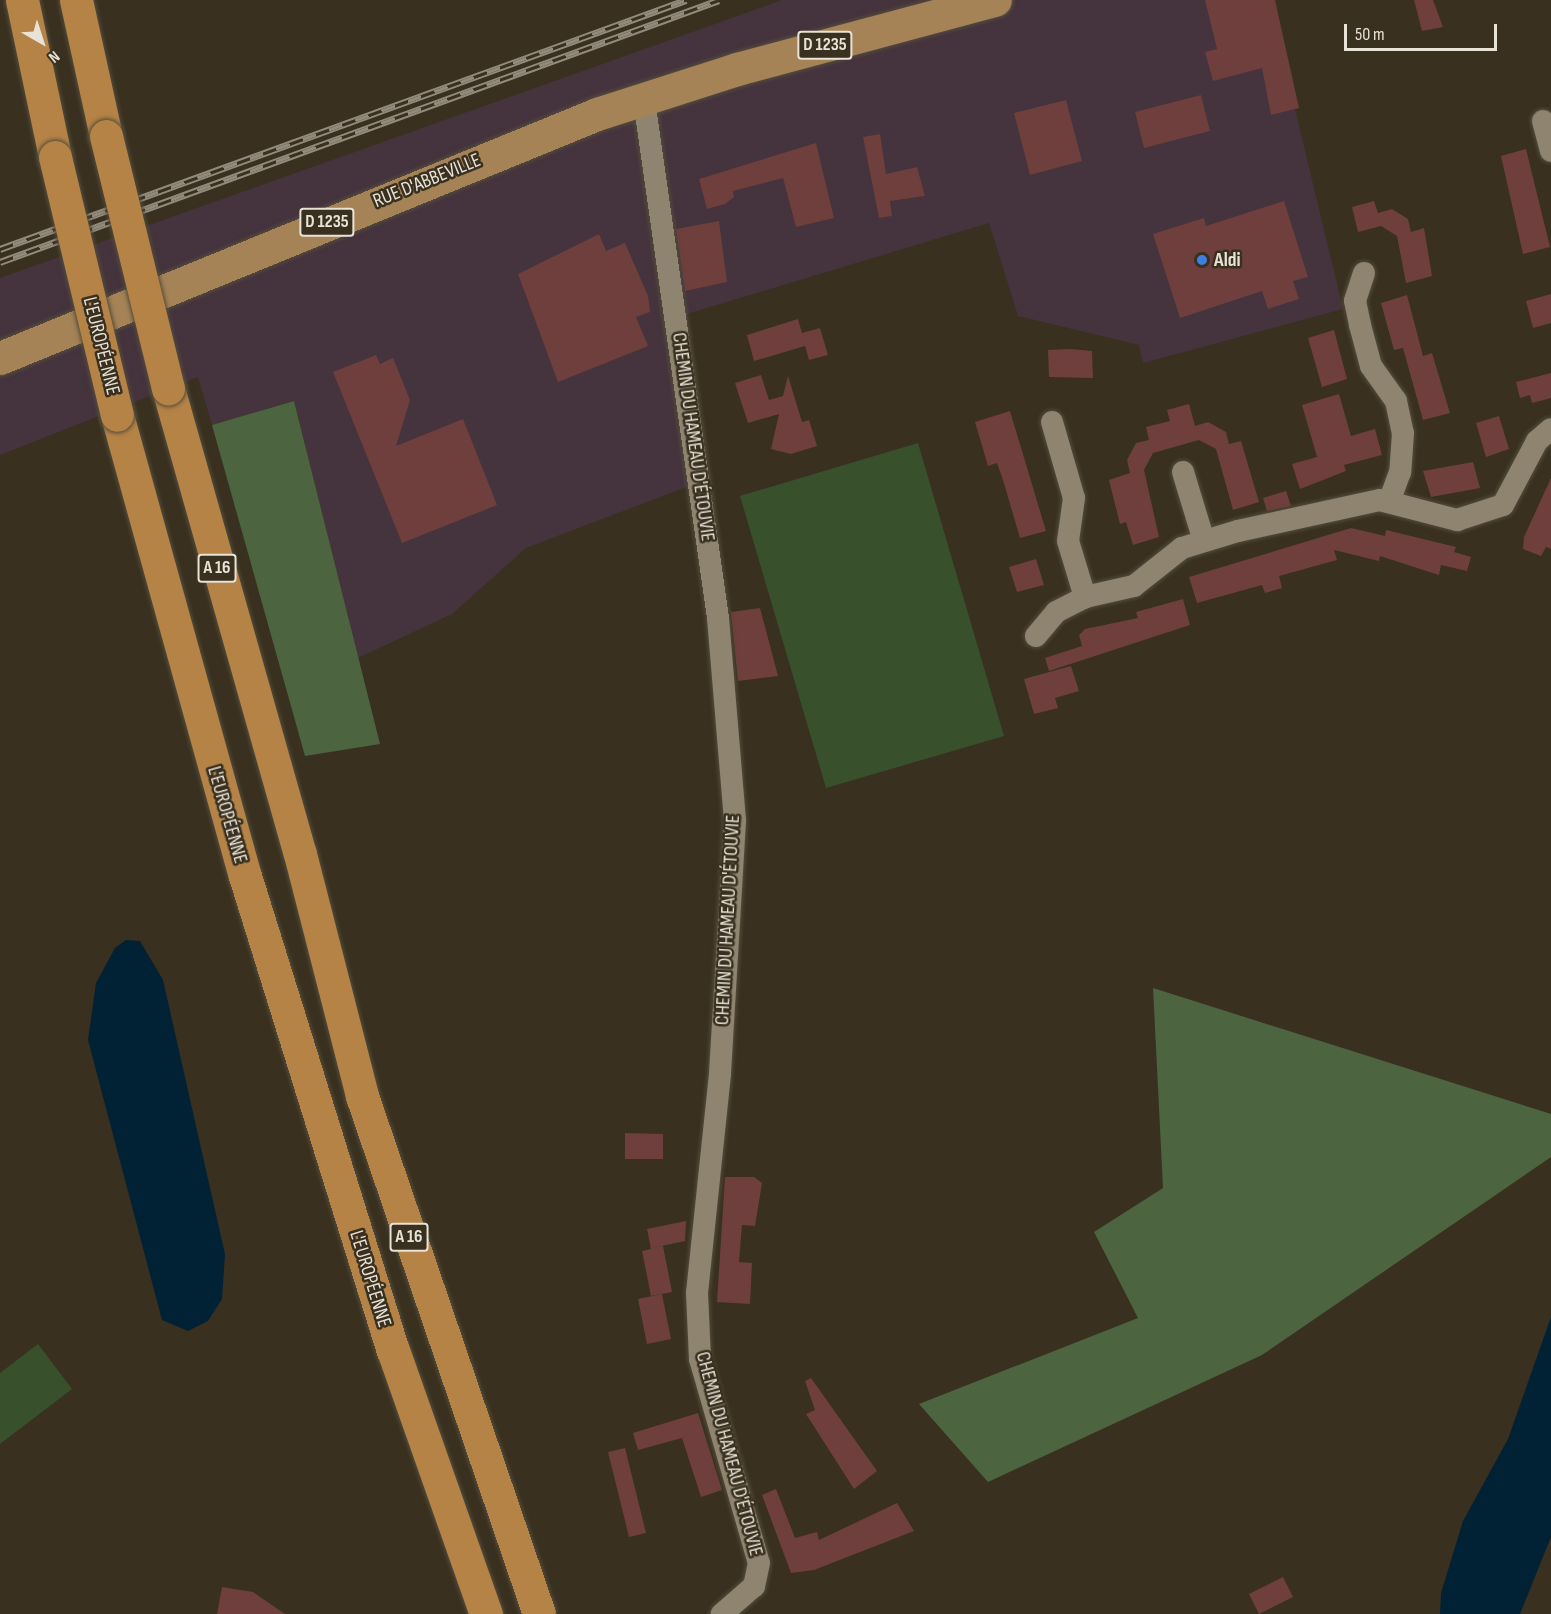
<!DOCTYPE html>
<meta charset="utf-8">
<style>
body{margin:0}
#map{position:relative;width:1551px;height:1614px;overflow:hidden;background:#39301f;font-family:"Sofia Sans Condensed",sans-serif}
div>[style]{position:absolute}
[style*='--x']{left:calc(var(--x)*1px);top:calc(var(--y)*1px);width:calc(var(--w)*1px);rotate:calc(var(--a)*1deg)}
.commercial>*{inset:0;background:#45333d}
.green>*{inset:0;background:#39502d}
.forest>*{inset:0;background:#4c643f}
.water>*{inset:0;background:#012235}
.building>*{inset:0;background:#6e3f3d}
.roads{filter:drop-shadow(0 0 2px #544d3d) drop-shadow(0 0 2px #544d3d)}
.minor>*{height:22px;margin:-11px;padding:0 11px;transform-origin:11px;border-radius:11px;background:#8e846f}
.primary>*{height:33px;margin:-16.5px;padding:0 16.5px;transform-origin:16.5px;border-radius:16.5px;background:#a58356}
.motorway>*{height:33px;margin:-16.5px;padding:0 16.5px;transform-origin:16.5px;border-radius:16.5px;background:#b58346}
.rail>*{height:7px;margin-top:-3.5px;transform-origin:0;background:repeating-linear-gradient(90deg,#39301f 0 14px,#928b7d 0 28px);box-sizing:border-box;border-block:2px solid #928b7d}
.bridges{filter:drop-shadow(0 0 2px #544d3d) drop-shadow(0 0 2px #544d3d)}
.motorway-bridge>*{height:33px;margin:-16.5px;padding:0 16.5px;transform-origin:16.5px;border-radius:16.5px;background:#b58346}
.dots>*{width:16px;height:16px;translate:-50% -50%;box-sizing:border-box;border:3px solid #39301f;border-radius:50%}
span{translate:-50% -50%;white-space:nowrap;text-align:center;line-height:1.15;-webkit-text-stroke:5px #39301f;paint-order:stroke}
.shield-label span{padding:2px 4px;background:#39301f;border:2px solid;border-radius:4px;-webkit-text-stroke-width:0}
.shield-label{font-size:18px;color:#e8e2d7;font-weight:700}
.street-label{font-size:20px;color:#e8e2d7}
.poi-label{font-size:20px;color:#e8e2d7;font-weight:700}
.left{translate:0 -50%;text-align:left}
.north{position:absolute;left:12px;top:12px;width:60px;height:60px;-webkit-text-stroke:4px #39301f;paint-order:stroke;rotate:141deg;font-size:16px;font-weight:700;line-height:24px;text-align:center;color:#e8e2d7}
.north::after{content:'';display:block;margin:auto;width:21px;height:27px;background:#e8e2d7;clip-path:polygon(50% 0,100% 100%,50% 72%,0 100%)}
.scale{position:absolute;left:1344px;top:24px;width:153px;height:27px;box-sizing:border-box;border:3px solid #e8e2d7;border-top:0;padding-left:8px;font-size:18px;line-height:21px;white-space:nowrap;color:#e8e2d7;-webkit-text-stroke:4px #39301f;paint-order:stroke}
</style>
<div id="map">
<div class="commercial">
<div style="clip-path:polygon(782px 0,1269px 0,1343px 309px,1143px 363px,1139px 345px,1018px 316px,989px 223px,687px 314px,705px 480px,526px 548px,452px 614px,358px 658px,294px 401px,212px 425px,198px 377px,0 455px,0 278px)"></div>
</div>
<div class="green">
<div style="clip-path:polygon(918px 443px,1004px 736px,826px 788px,740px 496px)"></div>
<div style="clip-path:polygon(38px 1344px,72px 1389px,0 1444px,0 1373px)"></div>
</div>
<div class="forest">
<div style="clip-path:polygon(294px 401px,380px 744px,305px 756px,212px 425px)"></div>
<div style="clip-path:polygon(1153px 988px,1551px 1114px,1551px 1157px,1262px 1355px,988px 1482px,919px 1404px,1138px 1318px,1094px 1232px,1163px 1188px)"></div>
</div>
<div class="water">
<div style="clip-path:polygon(126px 940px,140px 941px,163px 980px,225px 1254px,222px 1299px,208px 1321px,188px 1331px,162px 1320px,88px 1040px,96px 983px,115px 948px)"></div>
<div style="clip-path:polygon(1551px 1317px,1551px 1537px,1520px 1614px,1440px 1614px,1441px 1593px,1463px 1521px,1508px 1439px)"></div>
</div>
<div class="building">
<div style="clip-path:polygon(1205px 0,1275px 0,1299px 108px,1271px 115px,1262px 68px,1213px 81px,1205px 52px,1217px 49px)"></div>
<div style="clip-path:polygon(1414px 0,1433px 0,1443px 27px,1422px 31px)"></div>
<div style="clip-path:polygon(1201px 95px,1210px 131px,1144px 148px,1135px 112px)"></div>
<div style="clip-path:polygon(1066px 100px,1082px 161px,1030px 175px,1014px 113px)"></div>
<div style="clip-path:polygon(880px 134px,886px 174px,917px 167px,925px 196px,890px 201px,892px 216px,879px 218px,863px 137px)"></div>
<div style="clip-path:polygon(816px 143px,834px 218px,796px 227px,783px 178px,733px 191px,734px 197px,725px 204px,707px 209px,699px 179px)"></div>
<div style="clip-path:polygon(1526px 149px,1550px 247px,1523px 254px,1501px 156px)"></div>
<div style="clip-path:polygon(1284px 201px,1308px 277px,1293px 281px,1299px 299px,1268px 309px,1262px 291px,1180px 318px,1153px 234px,1204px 218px,1206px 226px)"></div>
<div style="clip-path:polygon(1374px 201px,1378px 213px,1392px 209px,1408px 219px,1411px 232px,1424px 228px,1432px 276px,1406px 283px,1397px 236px,1381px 226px,1358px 232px,1352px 207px)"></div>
<div style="clip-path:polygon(719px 221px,727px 282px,685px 291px,676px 229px)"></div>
<div style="clip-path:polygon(599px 234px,606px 251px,625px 243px,648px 296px,650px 312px,636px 317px,648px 346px,558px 382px,518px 274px)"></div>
<div style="clip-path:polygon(1551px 294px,1551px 323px,1533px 328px,1526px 301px)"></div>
<div style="clip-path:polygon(1407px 295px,1423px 356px,1432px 353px,1450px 413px,1423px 420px,1403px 348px,1394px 350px,1381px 303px)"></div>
<div style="clip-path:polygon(798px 319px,802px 333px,820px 328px,828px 355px,809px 360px,805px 346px,754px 361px,747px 335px)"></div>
<div style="clip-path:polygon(1334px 330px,1347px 379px,1322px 387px,1308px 338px)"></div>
<div style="clip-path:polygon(1070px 349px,1092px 351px,1093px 378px,1049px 377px,1048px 350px)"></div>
<div style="clip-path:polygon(376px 355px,380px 364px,393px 358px,410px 400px,396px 446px,463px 419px,497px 505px,402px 543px,333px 372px)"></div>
<div style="clip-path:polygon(1551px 373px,1551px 398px,1532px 403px,1530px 395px,1520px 398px,1516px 382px)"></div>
<div style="clip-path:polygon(761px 375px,769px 400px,783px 396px,788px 376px,802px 422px,809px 420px,817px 446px,791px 454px,771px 449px,779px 414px,748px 423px,735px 383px)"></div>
<div style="clip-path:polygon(1339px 394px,1351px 436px,1375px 429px,1382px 455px,1344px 465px,1346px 471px,1300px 489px,1292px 464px,1317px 457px,1302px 405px)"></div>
<div style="clip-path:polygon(1189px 404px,1195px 426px,1208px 422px,1226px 432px,1229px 444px,1241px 441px,1259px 502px,1233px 510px,1216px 449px,1199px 440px,1153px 453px,1144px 470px,1159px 537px,1133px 545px,1126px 522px,1120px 524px,1109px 480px,1130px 473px,1127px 460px,1136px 443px,1149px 440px,1146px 427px,1170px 421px,1167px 410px)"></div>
<div style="clip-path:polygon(1010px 411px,1046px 531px,1020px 538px,1003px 480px,997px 463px,988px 466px,975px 422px)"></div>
<div style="clip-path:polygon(1499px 416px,1509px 449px,1486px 457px,1476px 423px)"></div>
<div style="clip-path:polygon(1473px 462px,1480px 488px,1431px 497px,1423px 471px)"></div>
<div style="clip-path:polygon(1551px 478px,1551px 549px,1546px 547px,1541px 556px,1523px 549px,1524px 537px)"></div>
<div style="clip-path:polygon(1286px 491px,1291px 506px,1267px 511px,1263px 498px)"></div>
<div style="clip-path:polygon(1351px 528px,1385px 536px,1386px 530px,1456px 547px,1454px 552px,1471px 557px,1467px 571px,1441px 565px,1439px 575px,1380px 556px,1379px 561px,1334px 550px,1337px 560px,1279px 576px,1282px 588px,1265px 593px,1262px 585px,1197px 603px,1189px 577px)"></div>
<div style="clip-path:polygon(1036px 559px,1044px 585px,1017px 592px,1009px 567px)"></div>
<div style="clip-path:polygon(1183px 599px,1190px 625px,1049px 671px,1045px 658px,1082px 646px,1079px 635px,1085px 629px,1138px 618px,1136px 612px)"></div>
<div style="clip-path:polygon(760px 608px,778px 676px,738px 681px,731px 612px)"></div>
<div style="clip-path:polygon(1071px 666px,1079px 691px,1055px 698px,1058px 708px,1034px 714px,1024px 679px)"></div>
<div style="clip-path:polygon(625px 1133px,663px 1134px,663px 1159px,625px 1159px)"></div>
<div style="clip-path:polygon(725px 1177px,754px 1177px,762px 1183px,755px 1226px,742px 1225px,739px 1262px,752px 1263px,750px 1304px,717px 1302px)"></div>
<div style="clip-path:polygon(686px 1221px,685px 1241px,652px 1248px,663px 1246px,672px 1292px,651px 1296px,642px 1251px,651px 1249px,647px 1229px)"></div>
<div style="clip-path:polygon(662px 1294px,671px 1339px,647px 1344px,638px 1299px)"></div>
<div style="clip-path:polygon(811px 1378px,877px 1471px,854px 1489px,806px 1414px,815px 1410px,805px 1381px)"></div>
<div style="clip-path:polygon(698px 1413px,722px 1490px,701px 1497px,682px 1438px,638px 1450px,633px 1433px)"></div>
<div style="clip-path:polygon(625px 1448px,646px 1533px,629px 1537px,608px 1452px)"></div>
<div style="clip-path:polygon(776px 1489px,795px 1538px,817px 1532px,819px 1540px,897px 1503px,914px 1531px,814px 1570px,791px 1573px,762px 1495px)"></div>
<div style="clip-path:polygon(1283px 1577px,1293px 1597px,1259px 1614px,1249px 1594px)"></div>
<div style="clip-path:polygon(222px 1587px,253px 1592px,285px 1614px,217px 1614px)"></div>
</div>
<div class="roads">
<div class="minor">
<div style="--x:644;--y:100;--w:523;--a:81.87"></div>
<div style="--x:718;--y:618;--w:204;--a:85.2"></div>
<div style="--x:735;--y:821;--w:253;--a:93.4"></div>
<div style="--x:720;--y:1074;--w:220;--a:96"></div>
<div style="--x:697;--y:1293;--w:66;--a:87.4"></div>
<div style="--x:700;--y:1359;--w:212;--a:73.9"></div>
<div style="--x:759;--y:1563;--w:24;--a:102"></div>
<div style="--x:754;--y:1586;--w:43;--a:138.8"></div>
<div style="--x:1543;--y:121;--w:31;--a:75"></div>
<div style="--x:1364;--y:273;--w:29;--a:108"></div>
<div style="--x:1355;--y:301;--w:25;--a:78"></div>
<div style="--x:1360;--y:325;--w:42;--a:75"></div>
<div style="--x:1371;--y:366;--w:43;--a:54.5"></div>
<div style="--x:1396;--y:401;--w:33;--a:78"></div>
<div style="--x:1403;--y:433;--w:39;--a:94"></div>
<div style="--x:1400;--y:472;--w:32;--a:110"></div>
<div style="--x:1052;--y:422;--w:79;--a:73.9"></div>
<div style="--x:1074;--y:498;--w:43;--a:97.9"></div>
<div style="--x:1068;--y:541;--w:59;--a:73.1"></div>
<div style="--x:1183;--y:472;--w:72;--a:73.1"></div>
<div style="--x:1036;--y:636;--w:31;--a:-50"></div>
<div style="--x:1056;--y:612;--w:33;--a:-27"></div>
<div style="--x:1085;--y:597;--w:50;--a:-12.7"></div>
<div style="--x:1134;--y:586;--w:61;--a:-38.4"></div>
<div style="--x:1182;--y:548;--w:59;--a:-16.9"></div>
<div style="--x:1238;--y:531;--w:145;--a:-12.3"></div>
<div style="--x:1380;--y:500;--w:80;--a:14.6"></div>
<div style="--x:1457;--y:520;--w:48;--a:-18.1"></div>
<div style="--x:1503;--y:505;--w:72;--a:-62"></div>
<div style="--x:1537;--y:441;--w:18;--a:-41"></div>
</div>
<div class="primary">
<div style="--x:0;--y:358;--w:645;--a:-22.23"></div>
<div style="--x:597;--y:114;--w:147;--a:-17.8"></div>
<div style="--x:737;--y:69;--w:267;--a:-15"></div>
</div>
<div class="motorway">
<div style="--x:22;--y:0;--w:160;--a:78.1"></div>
<div style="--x:76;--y:0;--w:139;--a:77.6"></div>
<div style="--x:168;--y:388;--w:484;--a:74.2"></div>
<div style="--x:300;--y:854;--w:250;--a:75.6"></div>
<div style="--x:362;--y:1096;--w:547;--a:71.13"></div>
<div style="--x:117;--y:415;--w:478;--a:74.5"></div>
<div style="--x:245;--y:876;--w:497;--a:72.7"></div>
<div style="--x:393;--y:1350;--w:280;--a:70.6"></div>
</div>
</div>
<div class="rail">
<div style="--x:0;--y:249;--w:730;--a:-19.95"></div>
<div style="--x:0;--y:262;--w:765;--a:-20.02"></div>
</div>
<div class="bridges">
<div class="motorway-bridge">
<div style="--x:106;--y:136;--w:260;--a:76.2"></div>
<div style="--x:55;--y:157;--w:265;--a:76.5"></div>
</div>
</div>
<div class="dots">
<div style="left:1202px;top:260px;background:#3f7fe0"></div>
</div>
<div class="shield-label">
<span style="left:825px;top:45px">D 1235</span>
<span style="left:327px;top:222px">D 1235</span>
<span style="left:217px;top:568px">A 16</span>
<span style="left:409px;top:1237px">A 16</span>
</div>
<div class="street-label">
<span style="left:427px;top:181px;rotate:-22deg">RUE D'ABBEVILLE</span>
<span style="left:101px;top:346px;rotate:76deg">L'EUROPÉENNE</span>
<span style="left:693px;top:437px;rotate:82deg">CHEMIN DU HAMEAU D'ÉTOUVIE</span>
<span style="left:227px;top:815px;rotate:74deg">L'EUROPÉENNE</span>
<span style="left:728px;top:920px;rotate:-87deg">CHEMIN DU HAMEAU D'ÉTOUVIE</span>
<span style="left:370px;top:1279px;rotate:73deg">L'EUROPÉENNE</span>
<span style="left:729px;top:1454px;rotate:75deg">CHEMIN DU HAMEAU D'ÉTOUVIE</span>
</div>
<div class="poi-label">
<span class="left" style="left:1214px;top:260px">Aldi</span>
</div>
<div class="north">N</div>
<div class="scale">50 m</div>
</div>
